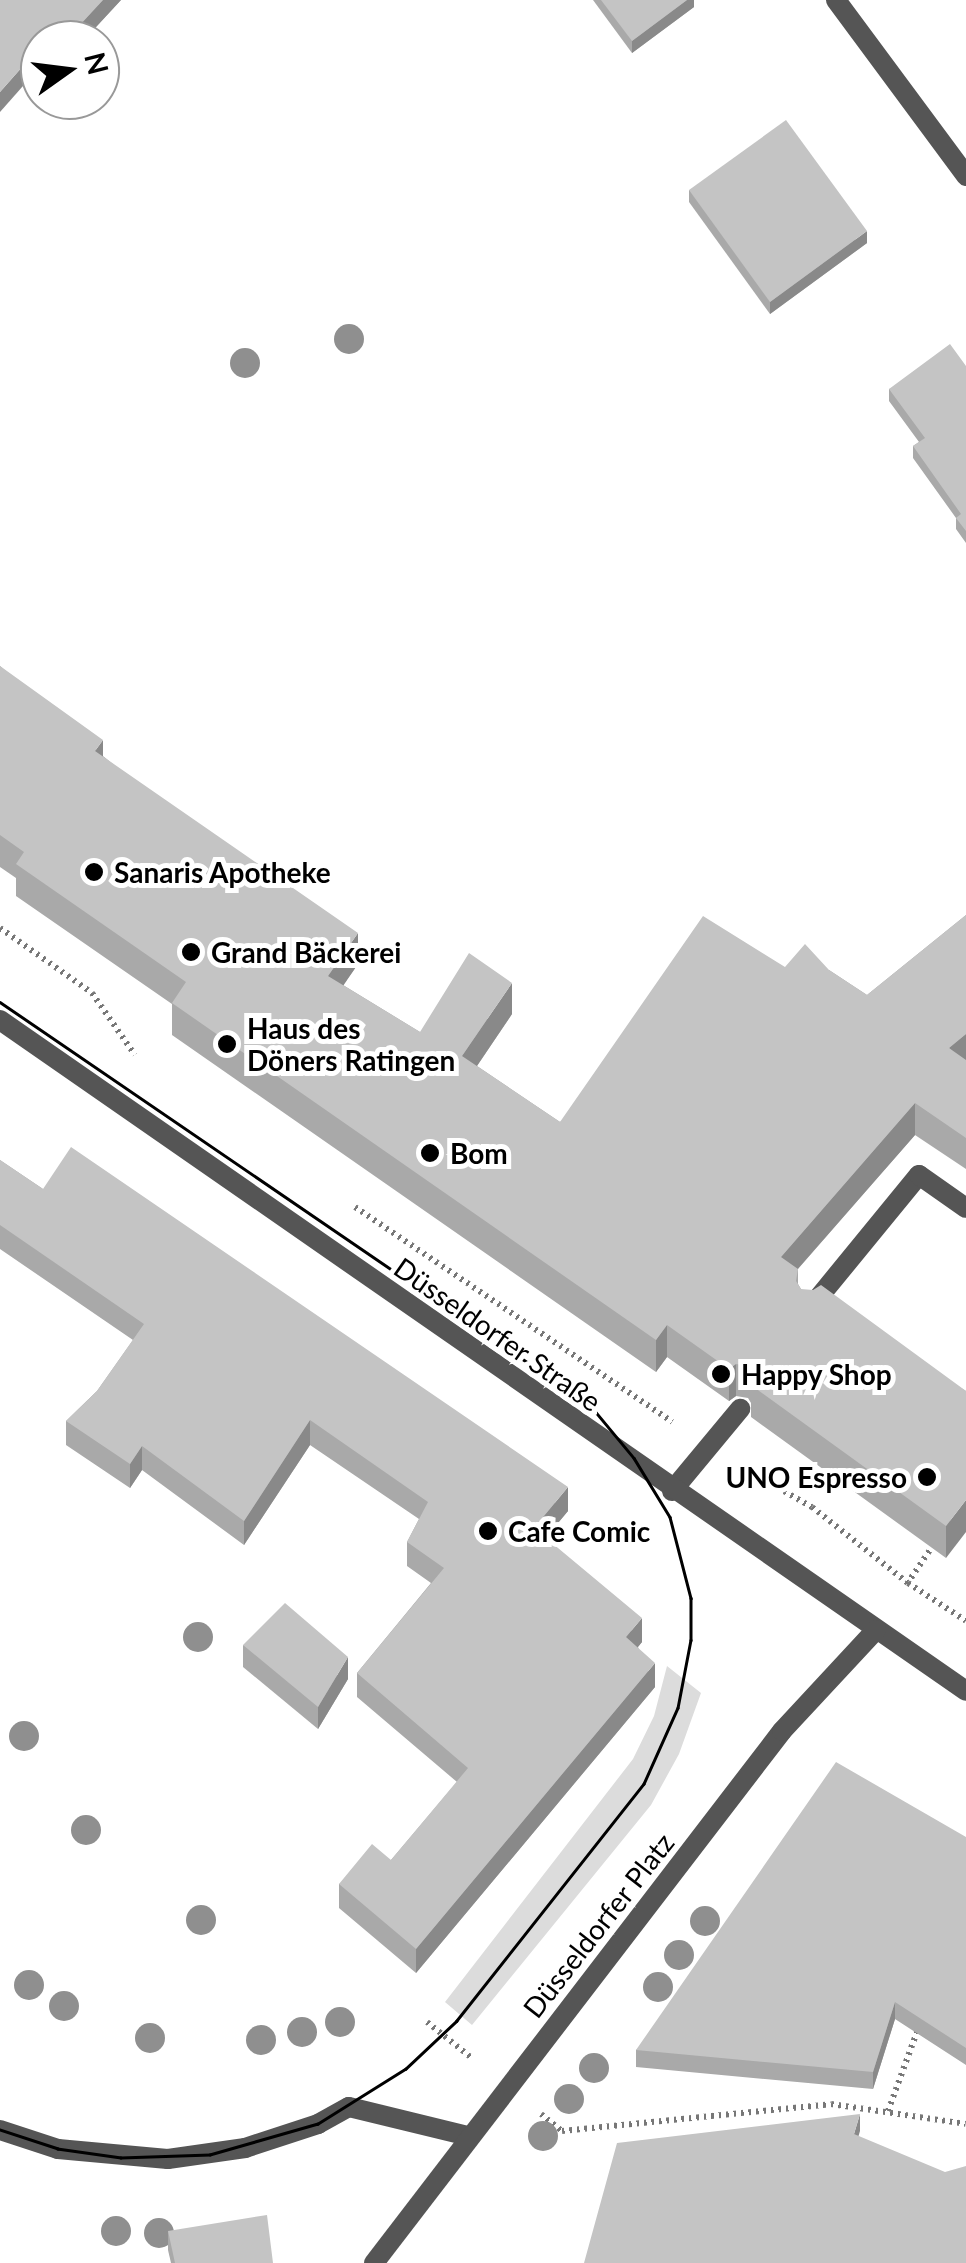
<!DOCTYPE html>
<meta charset="utf-8">
<style>
body{margin:0}
#map{position:relative;width:966px;height:2263px;overflow:hidden;background:#fff;font-family:Lato,sans-serif}
div>[style]{position:absolute}
[style*='--x']{left:calc(var(--x)*1px);top:calc(var(--y)*1px);width:calc(var(--w)*1px);rotate:calc(var(--a)*1deg)}
.green>*{inset:0;background:#dcdcdc}
.path>*{height:6px;margin-top:-3px;transform-origin:0;background:repeating-linear-gradient(90deg,#777 0 2.5px,transparent 0 7.5px)}
.service>*{height:20px;margin:-10px;padding:0 10px;transform-origin:10px;border-radius:10px;background:#555}
.minor>*{height:20px;margin:-10px;padding:0 10px;transform-origin:10px;border-radius:10px;background:#555}
.tram>*{height:2.5px;margin:-1.25px;padding:0 1.25px;transform-origin:1.25px;border-radius:1.25px;background:#000}
.trees>*{width:30px;height:30px;margin:-15px;border-radius:50%;background:#8f8f8f}
.wall>*{inset:0;background:#a9a9a9}
.shaded-wall>*{inset:0;background:#898989}
.building>*{inset:0;background:#c4c4c4}
.dots>*{width:28px;height:28px;translate:-50% -50%;box-sizing:border-box;border:5px solid #fff;border-radius:50%}
span{translate:-50% -50%;white-space:nowrap;text-align:center;line-height:1.15;-webkit-text-stroke:10px #fff;paint-order:stroke}
.poi-label{font-size:28px;color:#000;font-weight:700}
.left{translate:0 -50%;text-align:left}
.right{translate:-100% -50%;text-align:right}
.street-label{font-size:28px;color:#000}
.north{position:absolute;left:20px;top:20px;width:100px;height:100px;box-sizing:border-box;background:#fff;border:2px solid #999;border-radius:50%;rotate:76deg;font-size:28px;font-weight:700;line-height:40px;text-align:center;color:#000}
.north::after{content:'';display:block;margin:auto;width:35px;height:45px;background:#000;clip-path:polygon(50% 0,100% 100%,50% 72%,0 100%)}
</style>
<div id="map">
<div class="green">
<div style="clip-path:polygon(667px 1666px,701px 1693px,679px 1754px,651px 1805px,472px 2025px,445px 2002px,633px 1759px,654px 1716px)"></div>
</div>
<div class="path">
<div style="--x:0;--y:928;--w:113;--a:35.2"></div>
<div style="--x:92;--y:993;--w:75;--a:55.3"></div>
<div style="--x:355;--y:1207;--w:383;--a:34.1"></div>
<div style="--x:745;--y:1469;--w:77;--a:29.6"></div>
<div style="--x:812;--y:1507;--w:122;--a:38.4"></div>
<div style="--x:908;--y:1583;--w:69;--a:33.2"></div>
<div style="--x:907;--y:1584;--w:45;--a:-56"></div>
<div style="--x:427;--y:2022;--w:59;--a:38.8"></div>
<div style="--x:888;--y:2111;--w:87;--a:-69.9"></div>
<div style="--x:541;--y:2114;--w:27;--a:39"></div>
<div style="--x:562;--y:2131;--w:270;--a:-5.7"></div>
<div style="--x:831;--y:2104;--w:136;--a:8.4"></div>
</div>
<div class="service">
<div style="--x:810;--y:1308;--w:172;--a:-50.7"></div>
<div style="--x:919;--y:1175;--w:57;--a:35.1"></div>
<div style="--x:672;--y:1491;--w:107;--a:-50.3"></div>
<div style="--x:0;--y:2130;--w:61;--a:18.1"></div>
<div style="--x:58;--y:2149;--w:110;--a:5.2"></div>
<div style="--x:168;--y:2159;--w:78;--a:-8.1"></div>
<div style="--x:245;--y:2148;--w:77;--a:-18.2"></div>
<div style="--x:318;--y:2124;--w:35;--a:-29"></div>
<div style="--x:349;--y:2107;--w:122;--a:13.7"></div>
</div>
<div class="minor">
<div style="--x:836;--y:0;--w:219;--a:53.5"></div>
<div style="--x:0;--y:1020;--w:1176;--a:34.78"></div>
<div style="--x:374;--y:2263;--w:670;--a:-52.51"></div>
<div style="--x:782;--y:1731;--w:138;--a:-47.1"></div>
</div>
<div class="tram">
<div style="--x:0;--y:1002;--w:714;--a:34.34"></div>
<div style="--x:590;--y:1405;--w:69;--a:50.3"></div>
<div style="--x:634;--y:1458;--w:69;--a:58.6"></div>
<div style="--x:670;--y:1517;--w:84;--a:75.5"></div>
<div style="--x:691;--y:1598;--w:42;--a:90"></div>
<div style="--x:691;--y:1640;--w:69;--a:100.8"></div>
<div style="--x:678;--y:1708;--w:83;--a:114.1"></div>
<div style="--x:644;--y:1784;--w:302;--a:128.3"></div>
<div style="--x:457;--y:2021;--w:70;--a:136.7"></div>
<div style="--x:406;--y:2069;--w:104;--a:148"></div>
<div style="--x:318;--y:2124;--w:112;--a:164"></div>
<div style="--x:210;--y:2155;--w:89;--a:178.1"></div>
<div style="--x:121;--y:2158;--w:64;--a:-171.9"></div>
<div style="--x:58;--y:2149;--w:61;--a:-161.9"></div>
</div>
<div class="trees">
<div style="left:349px;top:339px"></div>
<div style="left:245px;top:363px"></div>
<div style="left:198px;top:1637px"></div>
<div style="left:24px;top:1736px"></div>
<div style="left:86px;top:1830px"></div>
<div style="left:201px;top:1920px"></div>
<div style="left:705px;top:1921px"></div>
<div style="left:679px;top:1955px"></div>
<div style="left:29px;top:1985px"></div>
<div style="left:658px;top:1987px"></div>
<div style="left:64px;top:2006px"></div>
<div style="left:340px;top:2022px"></div>
<div style="left:302px;top:2032px"></div>
<div style="left:150px;top:2038px"></div>
<div style="left:261px;top:2040px"></div>
<div style="left:594px;top:2068px"></div>
<div style="left:569px;top:2099px"></div>
<div style="left:543px;top:2136px"></div>
<div style="left:116px;top:2231px"></div>
<div style="left:159px;top:2233px"></div>
</div>
<div class="wall">
<div style="clip-path:polygon(0 0,121px 0,84px 40px,40px 40px,40px 71px)"></div>
<div style="clip-path:polygon(593px 0,694px 0,694px 7px,632px 53px)"></div>
<div style="clip-path:polygon(689px 190px,867px 243px,770px 314px,689px 202px)"></div>
<div style="clip-path:polygon(966px 366px,966px 543px,956px 529px,956px 518px,913px 458px,913px 446px,919px 442px,889px 401px,889px 389px)"></div>
<div style="clip-path:polygon(0 666px,103px 756px,358px 964px,343px 985px,420px 1032px,512px 1014px,477px 1066px,560px 1122px,785px 967px,829px 970px,867px 995px,966px 915px,966px 1169px,915px 1135px,798px 1269px,798px 1284px,801px 1289px,966px 1391px,946px 1558px,751px 1417px,751px 1403px,748px 1398px,736px 1396px,729px 1401px,667px 1357px,656px 1372px,172px 1035px,172px 1004px,16px 896px,16px 878px,0 867px)"></div>
<div style="clip-path:polygon(0 1160px,43px 1189px,568px 1511px,546px 1537px,642px 1642px,638px 1647px,655px 1687px,416px 1973px,339px 1908px,339px 1884px,391px 1860px,457px 1782px,357px 1697px,357px 1673px,431px 1583px,407px 1566px,407px 1542px,419px 1519px,310px 1445px,244px 1545px,142px 1470px,130px 1488px,66px 1445px,66px 1421px,97px 1391px,133px 1340px,0 1249px)"></div>
<div style="clip-path:polygon(243px 1645px,348px 1679px,318px 1729px,243px 1667px)"></div>
<div style="clip-path:polygon(966px 1837px,966px 2065px,895px 2019px,873px 2089px,636px 2067px,636px 2050px)"></div>
<div style="clip-path:polygon(168px 2231px,273px 2263px,171px 2263px,168px 2250px)"></div>
</div>
<div class="shaded-wall">
<div style="clip-path:polygon(103px 0,121px 0,84px 40px,66px 40px)"></div>
<div style="clip-path:polygon(687px 0,694px 0,694px 7px,632px 53px,632px 41px)"></div>
<div style="clip-path:polygon(38px 49px,38px 69px,0 112px,0 92px)"></div>
<div style="clip-path:polygon(867px 231px,867px 243px,770px 314px,770px 302px)"></div>
<div style="clip-path:polygon(103px 740px,103px 771px,95px 751px)"></div>
<div style="clip-path:polygon(358px 933px,358px 964px,328px 1008px,328px 976px)"></div>
<div style="clip-path:polygon(512px 983px,512px 1014px,462px 1088px,462px 1056px)"></div>
<div style="clip-path:polygon(966px 1034px,966px 1065px,949px 1048px)"></div>
<div style="clip-path:polygon(915px 1103px,915px 1135px,781px 1288px,781px 1257px)"></div>
<div style="clip-path:polygon(667px 1325px,667px 1357px,656px 1372px,656px 1340px)"></div>
<div style="clip-path:polygon(736px 1364px,736px 1396px,729px 1401px,729px 1369px)"></div>
<div style="clip-path:polygon(310px 1420px,310px 1445px,244px 1545px,244px 1521px)"></div>
<div style="clip-path:polygon(142px 1446px,142px 1470px,130px 1488px,130px 1464px)"></div>
<div style="clip-path:polygon(568px 1487px,568px 1511px,534px 1552px,534px 1528px)"></div>
<div style="clip-path:polygon(966px 1500px,966px 1532px,946px 1558px,946px 1526px)"></div>
<div style="clip-path:polygon(642px 1618px,642px 1642px,626px 1661px,626px 1637px)"></div>
<div style="clip-path:polygon(348px 1657px,348px 1679px,318px 1729px,318px 1707px)"></div>
<div style="clip-path:polygon(655px 1663px,655px 1687px,416px 1973px,416px 1949px)"></div>
<div style="clip-path:polygon(895px 2002px,895px 2019px,873px 2089px,873px 2072px)"></div>
<div style="clip-path:polygon(860px 2114px,860px 2131px,854px 2151px,854px 2134px)"></div>
</div>
<div class="building">
<div style="clip-path:polygon(0 0,103px 0,66px 40px,40px 40px,40px 52px,38px 49px,0 92px)"></div>
<div style="clip-path:polygon(601px 0,687px 0,632px 41px)"></div>
<div style="clip-path:polygon(786px 120px,867px 231px,770px 302px,689px 190px)"></div>
<div style="clip-path:polygon(950px 344px,966px 366px,966px 531px,956px 518px,961px 514px,913px 446px,925px 438px,889px 389px)"></div>
<div style="clip-path:polygon(0 666px,103px 740px,95px 751px,358px 933px,328px 976px,420px 1032px,469px 953px,512px 983px,462px 1056px,560px 1122px,703px 916px,785px 967px,805px 944px,829px 970px,867px 995px,966px 915px,966px 1034px,949px 1048px,966px 1060px,966px 1138px,915px 1103px,781px 1257px,798px 1269px,796px 1281px,801px 1289px,813px 1290px,821px 1285px,966px 1391px,966px 1500px,946px 1526px,751px 1385px,753px 1374px,748px 1366px,736px 1364px,729px 1369px,667px 1325px,656px 1340px,172px 1003px,186px 982px,16px 864px,24px 852px,0 835px)"></div>
<div style="clip-path:polygon(71px 1147px,568px 1487px,534px 1528px,642px 1618px,626px 1637px,655px 1663px,416px 1949px,339px 1884px,372px 1844px,391px 1860px,468px 1768px,357px 1673px,444px 1568px,407px 1542px,428px 1502px,310px 1420px,244px 1521px,142px 1446px,130px 1464px,66px 1421px,97px 1391px,144px 1324px,0 1225px,0 1160px,43px 1189px)"></div>
<div style="clip-path:polygon(285px 1603px,348px 1657px,318px 1707px,243px 1645px)"></div>
<div style="clip-path:polygon(836px 1762px,966px 1837px,966px 2048px,895px 2002px,873px 2072px,636px 2050px)"></div>
<div style="clip-path:polygon(860px 2114px,854px 2134px,945px 2172px,966px 2166px,966px 2263px,584px 2263px,617px 2143px)"></div>
<div style="clip-path:polygon(267px 2215px,273px 2263px,175px 2263px,168px 2231px)"></div>
</div>
<div class="dots">
<div style="left:94px;top:872px;background:#000"></div>
<div style="left:191px;top:952px;background:#000"></div>
<div style="left:227px;top:1044px;background:#000"></div>
<div style="left:430px;top:1153px;background:#000"></div>
<div style="left:721px;top:1374px;background:#000"></div>
<div style="left:927px;top:1477px;background:#000"></div>
<div style="left:488px;top:1531px;background:#000"></div>
</div>
<div class="poi-label">
<span class="left" style="left:114px;top:872px">Sanaris Apotheke</span>
<span class="left" style="left:211px;top:952px">Grand Bäckerei</span>
<span class="left" style="left:247px;top:1044px">Haus des<br>Döners Ratingen</span>
<span class="left" style="left:450px;top:1153px">Bom</span>
<span class="left" style="left:741px;top:1374px">Happy Shop</span>
<span class="right" style="left:907px;top:1477px">UNO Espresso</span>
<span class="left" style="left:508px;top:1531px">Cafe Comic</span>
</div>
<div class="street-label">
<span style="left:498px;top:1334px;rotate:35deg">Düsseldorfer Straße</span>
<span style="left:598px;top:1925px;rotate:-52deg">Düsseldorfer Platz</span>
</div>
<div class="north">N</div>
</div>
